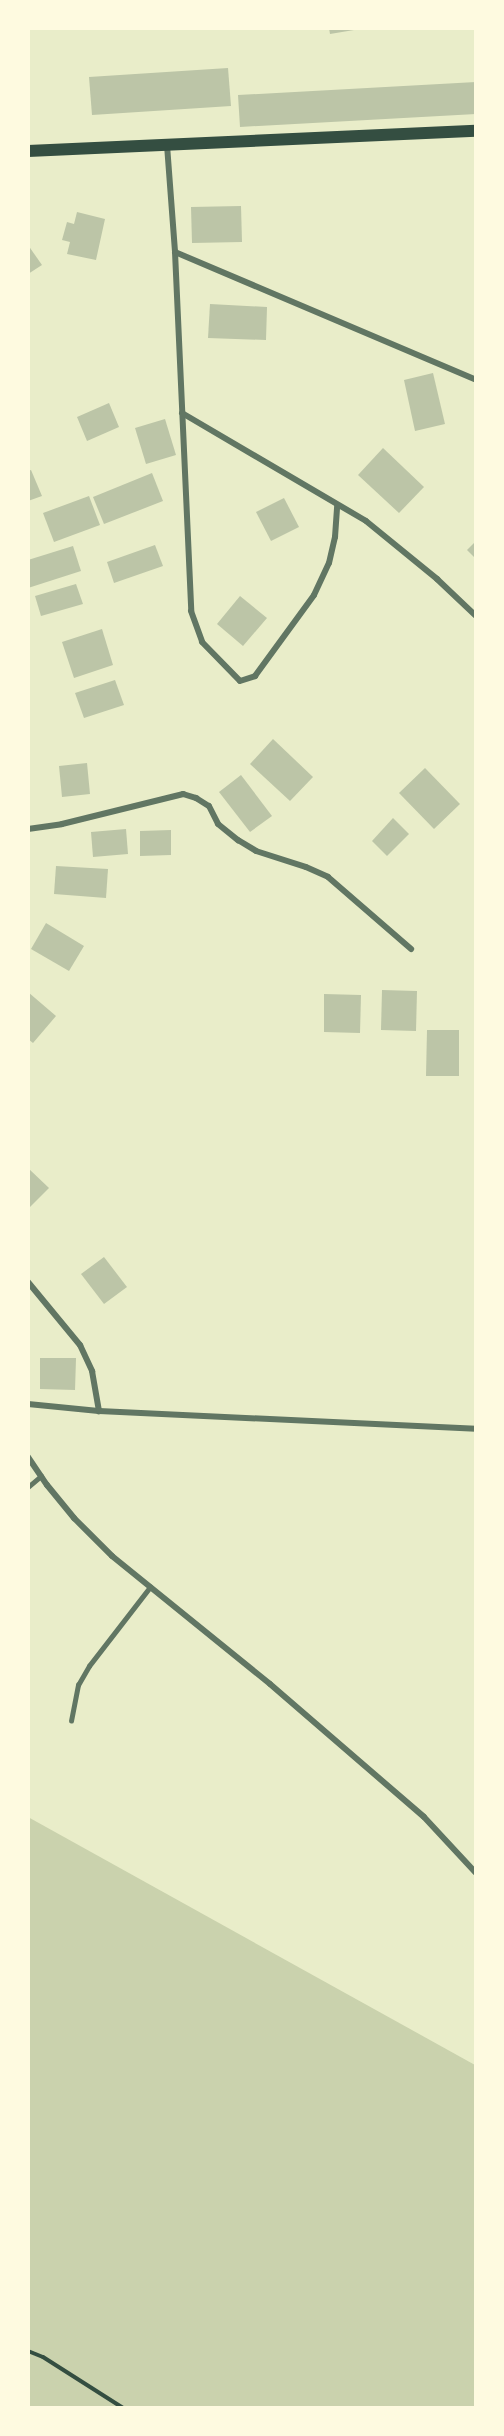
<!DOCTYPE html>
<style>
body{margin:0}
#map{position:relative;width:504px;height:2436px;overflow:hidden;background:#e9edc9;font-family:"Titillium Web",sans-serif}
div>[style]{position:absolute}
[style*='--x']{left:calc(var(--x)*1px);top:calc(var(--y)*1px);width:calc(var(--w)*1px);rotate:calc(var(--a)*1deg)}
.green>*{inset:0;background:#cad2ad}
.building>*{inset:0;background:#bcc5a7}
.path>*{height:4px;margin:-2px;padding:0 2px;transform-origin:2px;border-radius:2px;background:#344e41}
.service>*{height:4.5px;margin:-2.25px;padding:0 2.25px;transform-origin:2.25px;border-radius:2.25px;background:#617663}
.minor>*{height:6px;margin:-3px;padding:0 3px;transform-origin:3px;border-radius:3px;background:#617663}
.secondary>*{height:12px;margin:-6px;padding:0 6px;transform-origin:6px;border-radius:6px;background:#344e41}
span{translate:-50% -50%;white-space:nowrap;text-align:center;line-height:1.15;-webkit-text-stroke:4.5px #fefae0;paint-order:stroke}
.frame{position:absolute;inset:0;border:30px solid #fefae0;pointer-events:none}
</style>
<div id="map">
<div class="green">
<div style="clip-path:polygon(28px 1817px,475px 2065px,475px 2407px,29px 2407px)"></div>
</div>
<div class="building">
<div style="clip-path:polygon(329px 28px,354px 28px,354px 30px,330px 34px)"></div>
<div style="clip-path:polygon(228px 68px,231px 106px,92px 115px,89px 77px)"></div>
<div style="clip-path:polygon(476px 82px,476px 114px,240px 127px,238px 95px)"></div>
<div style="clip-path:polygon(241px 206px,242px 242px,192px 243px,191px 207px)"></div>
<div style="clip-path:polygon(77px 212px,105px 219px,96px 260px,67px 254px,70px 242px,62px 240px,67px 222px,74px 224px)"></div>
<div style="clip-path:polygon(28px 245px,42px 265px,28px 274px)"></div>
<div style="clip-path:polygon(210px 304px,267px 307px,266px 340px,208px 338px)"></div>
<div style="clip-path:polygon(433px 373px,445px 424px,415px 431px,404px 380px)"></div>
<div style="clip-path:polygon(109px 403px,119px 427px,87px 441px,77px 417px)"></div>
<div style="clip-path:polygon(165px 419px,176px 455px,146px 464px,135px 428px)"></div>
<div style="clip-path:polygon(383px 448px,424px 487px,399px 513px,358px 475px)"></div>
<div style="clip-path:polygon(31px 470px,42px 496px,28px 501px,28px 471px)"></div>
<div style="clip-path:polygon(152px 473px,163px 501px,104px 524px,93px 497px)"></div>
<div style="clip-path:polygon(89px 496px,100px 525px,54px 542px,43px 513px)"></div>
<div style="clip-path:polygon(284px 498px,299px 527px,271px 541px,256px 512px)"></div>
<div style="clip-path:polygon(476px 541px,476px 559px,467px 550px)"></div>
<div style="clip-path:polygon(155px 545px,163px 566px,114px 583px,107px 562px)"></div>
<div style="clip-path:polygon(73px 546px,81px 571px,28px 588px,28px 560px)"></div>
<div style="clip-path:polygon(76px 584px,83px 604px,41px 616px,35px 596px)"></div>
<div style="clip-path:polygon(240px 596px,267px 618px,243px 646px,217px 624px)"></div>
<div style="clip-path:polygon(102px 629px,113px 665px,74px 678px,62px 642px)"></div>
<div style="clip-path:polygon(115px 680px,124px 705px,84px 718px,75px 693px)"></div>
<div style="clip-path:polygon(273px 739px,313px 777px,290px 801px,250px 764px)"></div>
<div style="clip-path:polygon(87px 763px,90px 794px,62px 797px,59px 766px)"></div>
<div style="clip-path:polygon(425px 768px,460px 804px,434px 829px,399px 793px)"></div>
<div style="clip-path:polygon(241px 775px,272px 816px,250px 832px,219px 792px)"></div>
<div style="clip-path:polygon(393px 818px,409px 834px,387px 856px,372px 841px)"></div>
<div style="clip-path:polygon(126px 829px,128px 854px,93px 857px,91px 832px)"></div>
<div style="clip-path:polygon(171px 830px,171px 855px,140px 856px,140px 831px)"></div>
<div style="clip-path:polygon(56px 866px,108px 869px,106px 898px,54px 894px)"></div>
<div style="clip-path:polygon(46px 923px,84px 946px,69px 971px,31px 949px)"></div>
<div style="clip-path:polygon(382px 990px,417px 991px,416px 1031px,381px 1030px)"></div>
<div style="clip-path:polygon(28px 992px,56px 1016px,33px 1043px,28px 1039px)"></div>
<div style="clip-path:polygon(324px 994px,361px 995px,360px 1033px,324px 1032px)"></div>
<div style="clip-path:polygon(427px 1030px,459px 1030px,459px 1076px,426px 1076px)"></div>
<div style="clip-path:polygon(28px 1168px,49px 1188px,28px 1209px)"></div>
<div style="clip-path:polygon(104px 1257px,127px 1287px,104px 1304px,81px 1274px)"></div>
<div style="clip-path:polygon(40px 1358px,76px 1358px,75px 1390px,40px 1389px)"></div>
</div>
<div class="path">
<div style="--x:28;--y:2351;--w:16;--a:22"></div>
<div style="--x:43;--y:2357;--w:95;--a:32.5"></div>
</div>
<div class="service">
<div style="--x:28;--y:1487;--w:17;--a:-40"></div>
<div style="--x:71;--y:1721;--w:37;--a:-79"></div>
<div style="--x:78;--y:1685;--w:22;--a:-60"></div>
<div style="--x:89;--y:1666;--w:100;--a:-52.3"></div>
</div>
<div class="minor">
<div style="--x:167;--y:145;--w:107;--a:85.7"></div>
<div style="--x:175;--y:252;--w:359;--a:87.4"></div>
<div style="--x:191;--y:611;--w:33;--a:70"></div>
<div style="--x:202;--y:642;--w:54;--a:45.7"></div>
<div style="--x:240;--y:681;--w:16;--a:-18"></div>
<div style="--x:255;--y:676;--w:100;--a:-53.9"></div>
<div style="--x:314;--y:595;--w:35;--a:-65"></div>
<div style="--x:329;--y:563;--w:27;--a:-77"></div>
<div style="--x:335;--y:537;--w:31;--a:-86"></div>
<div style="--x:175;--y:252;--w:327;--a:23"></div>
<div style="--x:182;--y:413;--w:213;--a:30.4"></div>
<div style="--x:366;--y:521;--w:92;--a:39.2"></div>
<div style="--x:437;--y:579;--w:54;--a:43.5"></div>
<div style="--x:28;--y:829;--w:34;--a:-8"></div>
<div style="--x:62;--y:824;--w:125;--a:-13.9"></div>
<div style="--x:183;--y:794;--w:14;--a:17"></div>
<div style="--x:196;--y:798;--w:15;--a:32"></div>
<div style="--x:209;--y:806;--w:20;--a:63"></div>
<div style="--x:218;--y:824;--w:26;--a:39"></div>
<div style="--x:238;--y:840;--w:21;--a:31"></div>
<div style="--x:256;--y:851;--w:52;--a:17.7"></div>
<div style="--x:306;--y:867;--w:24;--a:24"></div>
<div style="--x:328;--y:877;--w:110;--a:40.9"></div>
<div style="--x:28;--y:1282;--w:82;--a:50.5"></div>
<div style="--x:80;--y:1345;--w:29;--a:65"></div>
<div style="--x:92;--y:1371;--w:41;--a:80.1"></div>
<div style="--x:28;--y:1404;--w:71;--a:5.6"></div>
<div style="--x:99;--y:1411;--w:377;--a:2.7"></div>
<div style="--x:28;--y:1457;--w:34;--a:56"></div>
<div style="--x:47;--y:1485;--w:43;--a:50.7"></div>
<div style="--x:74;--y:1518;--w:54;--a:45"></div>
<div style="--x:112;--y:1556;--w:203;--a:39"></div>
<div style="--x:270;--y:1684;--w:203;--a:40.8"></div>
<div style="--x:424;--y:1817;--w:76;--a:47.1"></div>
</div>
<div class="secondary">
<div style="--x:28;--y:151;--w:448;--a:-2.6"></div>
</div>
<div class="frame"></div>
</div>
